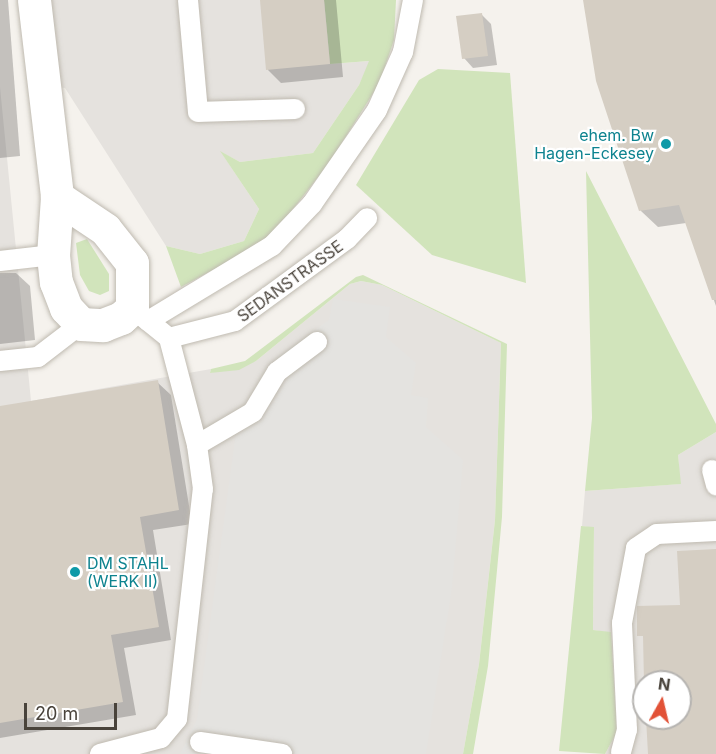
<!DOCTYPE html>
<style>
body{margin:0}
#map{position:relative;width:716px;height:754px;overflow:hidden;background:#f5f2ed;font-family:Inter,sans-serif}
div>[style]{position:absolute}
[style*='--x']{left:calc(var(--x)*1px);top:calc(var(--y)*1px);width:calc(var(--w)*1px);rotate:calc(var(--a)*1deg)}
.industrial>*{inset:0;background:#e5e2de}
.green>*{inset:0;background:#d1e4bb}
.parking>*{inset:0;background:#e4e3e0}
.shadow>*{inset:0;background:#0003}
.building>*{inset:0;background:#d5cec3}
.roads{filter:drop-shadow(0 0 2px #bfbab0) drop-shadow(0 0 2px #bfbab0)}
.service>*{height:20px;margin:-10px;padding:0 10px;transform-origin:10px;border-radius:10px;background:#fff}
.minor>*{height:33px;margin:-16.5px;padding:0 16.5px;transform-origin:16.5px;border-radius:16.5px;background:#fff}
.dots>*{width:16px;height:16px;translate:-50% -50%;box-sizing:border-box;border:3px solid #fff;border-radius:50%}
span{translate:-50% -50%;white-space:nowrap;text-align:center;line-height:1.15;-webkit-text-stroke:4.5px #fff;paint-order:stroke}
.culture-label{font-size:16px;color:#0d838f}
.right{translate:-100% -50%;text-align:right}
.left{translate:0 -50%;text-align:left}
.street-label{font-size:16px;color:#49433b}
.north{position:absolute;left:632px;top:670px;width:60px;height:60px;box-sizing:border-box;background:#fff;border:2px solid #b6b4b1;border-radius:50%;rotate:8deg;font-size:16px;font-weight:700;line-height:24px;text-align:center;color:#49433b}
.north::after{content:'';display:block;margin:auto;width:21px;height:27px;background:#e25237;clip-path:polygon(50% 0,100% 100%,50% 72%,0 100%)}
.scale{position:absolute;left:24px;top:703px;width:93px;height:27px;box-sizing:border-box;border:3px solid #49433b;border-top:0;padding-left:8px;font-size:18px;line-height:21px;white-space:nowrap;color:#49433b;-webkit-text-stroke:4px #fff;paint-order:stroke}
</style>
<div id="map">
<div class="industrial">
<div style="clip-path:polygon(50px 0,324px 0,330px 64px,370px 61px,359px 85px,313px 153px,240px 162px,221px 152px,259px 209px,244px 241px,200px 254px,166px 246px,65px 88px,57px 87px)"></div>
<div style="clip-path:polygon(0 87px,31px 401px,211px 369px,210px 373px,256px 361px,350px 284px,361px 281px,382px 285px,501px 343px,495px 520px,479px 664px,463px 754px,0 754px)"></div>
<div style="clip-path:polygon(evenodd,716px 432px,716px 754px,605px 754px,617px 732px,611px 633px,593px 630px,594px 528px,582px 526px,585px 491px,680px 484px,678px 455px,716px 432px,644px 682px,680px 682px,680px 718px,644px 718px,644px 682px)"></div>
</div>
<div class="green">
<div style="clip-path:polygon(324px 0,396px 0,394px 40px,379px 84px,329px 163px,279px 227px,252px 249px,181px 287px,166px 246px,200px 254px,244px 241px,259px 209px,220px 151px,240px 162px,313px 153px,359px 85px,369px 61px,330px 64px)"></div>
<div style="clip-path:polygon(438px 69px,510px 73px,526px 283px,432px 255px,356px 185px,419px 80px)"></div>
<div style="clip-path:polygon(586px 171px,716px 424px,716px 432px,678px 455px,681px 484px,585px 491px,592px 418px)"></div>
<div style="clip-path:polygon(87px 239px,109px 274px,109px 291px,100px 295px,89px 291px,80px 275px,76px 243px)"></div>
<div style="clip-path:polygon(363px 275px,507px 344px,502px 517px,488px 666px,473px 754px,463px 754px,479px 664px,495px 520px,501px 343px,382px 285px,361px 281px,350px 284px,256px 361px,239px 370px,210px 373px,211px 369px,245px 361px,356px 277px)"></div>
<div style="clip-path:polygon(581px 526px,594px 527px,593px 630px,611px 632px,617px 732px,605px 754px,559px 751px)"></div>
</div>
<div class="parking">
<div style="clip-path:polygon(333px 299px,390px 307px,386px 337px,416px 363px,411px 395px,428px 398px,426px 427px,463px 460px,452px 587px,426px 754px,180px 754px,197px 719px,237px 425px,270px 362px,329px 320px)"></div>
</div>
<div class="shadow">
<div style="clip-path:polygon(0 0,8px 0,20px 156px,0 158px)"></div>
<div style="clip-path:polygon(261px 0,336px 0,343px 77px,281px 83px,268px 70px)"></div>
<div style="clip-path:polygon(585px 0,716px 0,716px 306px,686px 223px,658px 227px,641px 211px)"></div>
<div style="clip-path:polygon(481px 14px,491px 24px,497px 65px,473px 68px,464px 58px)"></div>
<div style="clip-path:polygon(0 273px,16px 273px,30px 286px,35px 340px,0 344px)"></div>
<div style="clip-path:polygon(157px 382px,171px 395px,192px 524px,153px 530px,171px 640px,124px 648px,136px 715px,0 738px,0 408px)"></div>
</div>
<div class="building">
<div style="clip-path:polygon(260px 0,324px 0,330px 64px,266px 70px)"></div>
<div style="clip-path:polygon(583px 0,716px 0,716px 300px,712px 300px,679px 205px,639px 211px,596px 81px)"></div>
<div style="clip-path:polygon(482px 13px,488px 56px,462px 59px,456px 16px)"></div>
<div style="clip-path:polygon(158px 380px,179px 510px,140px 517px,159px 627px,111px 635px,123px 702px,0 723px,0 406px)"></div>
<div style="clip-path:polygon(716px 549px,716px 754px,648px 754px,646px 718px,680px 718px,680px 682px,644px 682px,643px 636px,637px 636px,637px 606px,680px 605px,677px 551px)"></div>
</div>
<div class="roads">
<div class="service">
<div style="--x:188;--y:0;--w:112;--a:84.9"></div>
<div style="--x:198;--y:112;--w:97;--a:-1.8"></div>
<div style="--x:0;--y:261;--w:53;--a:-6.5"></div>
<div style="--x:148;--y:321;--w:145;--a:-31.2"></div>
<div style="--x:272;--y:246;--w:58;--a:-46.4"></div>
<div style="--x:312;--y:204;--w:114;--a:-55.3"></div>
<div style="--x:377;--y:110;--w:64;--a:-65.9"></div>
<div style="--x:403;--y:52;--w:53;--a:-79.1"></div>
<div style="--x:169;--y:338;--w:68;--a:-14.4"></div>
<div style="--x:235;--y:321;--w:139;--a:-36.2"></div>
<div style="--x:347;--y:239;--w:29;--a:-46"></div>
<div style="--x:0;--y:361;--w:38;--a:-6"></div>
<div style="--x:38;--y:357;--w:54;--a:-37.5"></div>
<div style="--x:197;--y:445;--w:65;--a:-30.5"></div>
<div style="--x:253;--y:412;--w:47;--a:-59"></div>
<div style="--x:277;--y:372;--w:50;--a:-36.9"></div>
<div style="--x:712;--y:470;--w:16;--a:75"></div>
<div style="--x:200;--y:742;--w:83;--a:8.3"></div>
<div style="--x:621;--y:752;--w:23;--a:-75"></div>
<div style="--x:627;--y:730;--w:107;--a:-92.7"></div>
<div style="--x:622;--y:623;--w:76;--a:-79.4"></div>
<div style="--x:636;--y:548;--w:25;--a:-34"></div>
<div style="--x:657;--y:534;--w:59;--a:-2.9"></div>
<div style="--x:100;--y:754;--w:63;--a:-14.7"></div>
<div style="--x:161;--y:738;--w:25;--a:-50"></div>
<div style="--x:177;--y:719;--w:231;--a:-83.6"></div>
<div style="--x:203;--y:489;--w:44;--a:-97.8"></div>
<div style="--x:197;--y:445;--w:111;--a:-104.7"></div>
<div style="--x:169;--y:338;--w:48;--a:-141"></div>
</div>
<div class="minor">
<div style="--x:34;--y:0;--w:198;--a:83.3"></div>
<div style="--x:57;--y:197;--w:58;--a:93.9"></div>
<div style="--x:53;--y:255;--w:27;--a:84"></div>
<div style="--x:56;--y:282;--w:28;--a:69"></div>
<div style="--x:66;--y:308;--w:22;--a:47"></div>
<div style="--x:81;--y:324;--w:22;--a:3"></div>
<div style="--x:103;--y:325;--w:19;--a:-21"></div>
<div style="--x:121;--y:318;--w:15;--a:-42"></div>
<div style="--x:132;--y:308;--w:45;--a:-90"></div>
<div style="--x:132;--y:263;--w:43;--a:-128.5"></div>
<div style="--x:105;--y:229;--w:58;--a:-146.3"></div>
</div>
</div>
<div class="dots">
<div style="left:666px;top:144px;background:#0f9aa8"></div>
<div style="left:75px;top:572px;background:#0f9aa8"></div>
</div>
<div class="culture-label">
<span class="right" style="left:654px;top:144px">ehem. Bw<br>Hagen-Eckesey</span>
<span class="left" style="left:87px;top:572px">DM STAHL<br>(WERK II)</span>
</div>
<div class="street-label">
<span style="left:290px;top:281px;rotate:-36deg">SEDANSTRASSE</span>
</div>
<div class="north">N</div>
<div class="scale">20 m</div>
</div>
